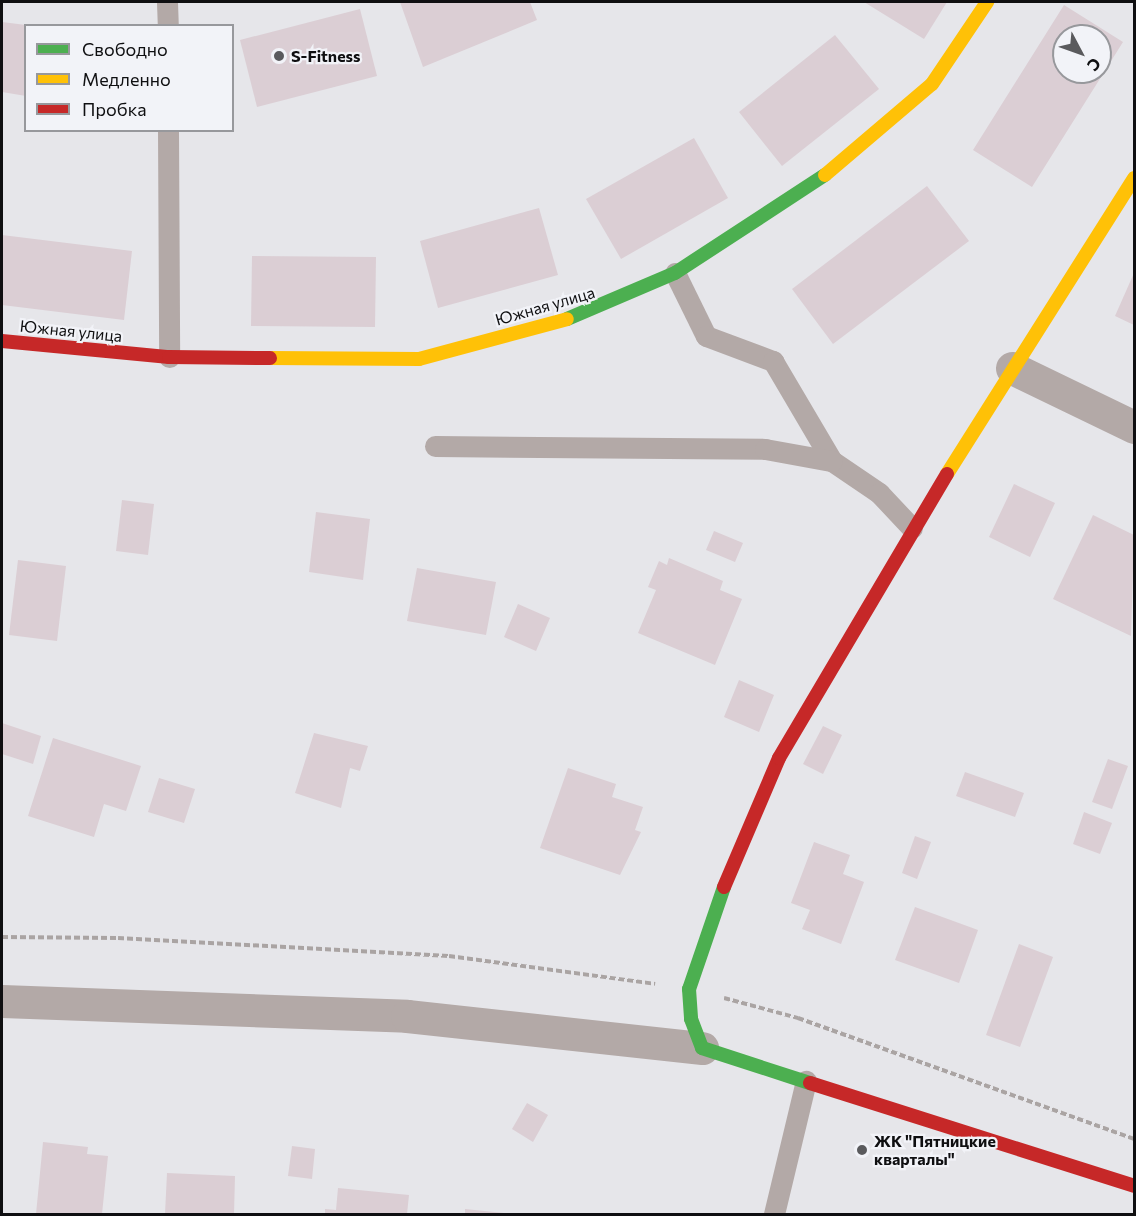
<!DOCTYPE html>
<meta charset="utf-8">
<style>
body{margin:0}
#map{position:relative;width:1136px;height:1216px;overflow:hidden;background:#e6e6ea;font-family:Commissioner,sans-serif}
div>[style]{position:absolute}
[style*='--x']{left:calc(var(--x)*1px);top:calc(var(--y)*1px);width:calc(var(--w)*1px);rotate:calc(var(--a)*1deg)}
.building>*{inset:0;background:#dbced4}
.path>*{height:4px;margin-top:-2px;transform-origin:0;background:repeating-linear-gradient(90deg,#aaa4a3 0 6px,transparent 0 9px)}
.lane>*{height:21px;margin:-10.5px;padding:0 10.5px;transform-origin:10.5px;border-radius:10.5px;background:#b3a9a7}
.street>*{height:33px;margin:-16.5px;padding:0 16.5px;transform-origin:16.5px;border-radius:16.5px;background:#b3a9a7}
.fast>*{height:14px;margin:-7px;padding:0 7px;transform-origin:7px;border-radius:7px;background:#4caf50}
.slow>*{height:14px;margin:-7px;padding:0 7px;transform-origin:7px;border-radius:7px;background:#ffc107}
.jam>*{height:14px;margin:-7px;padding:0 7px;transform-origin:7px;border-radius:7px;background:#c62828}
.dots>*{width:16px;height:16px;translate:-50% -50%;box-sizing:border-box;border:3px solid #f2f3f8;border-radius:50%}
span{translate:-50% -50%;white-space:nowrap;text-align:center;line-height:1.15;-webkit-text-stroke:4.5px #f2f3f8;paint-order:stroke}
.poi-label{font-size:16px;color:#0f0f11;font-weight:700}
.left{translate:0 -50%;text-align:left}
.street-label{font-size:16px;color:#0f0f11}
.frame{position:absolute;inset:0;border:3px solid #0f0f11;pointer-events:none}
.legend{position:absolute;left:24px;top:24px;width:210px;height:108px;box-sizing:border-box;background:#f2f3f8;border:2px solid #97989c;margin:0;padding:8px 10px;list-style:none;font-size:18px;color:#0f0f11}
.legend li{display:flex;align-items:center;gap:12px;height:30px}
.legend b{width:30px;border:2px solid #97989c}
.north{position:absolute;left:1052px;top:24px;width:60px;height:60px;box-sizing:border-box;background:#f2f3f8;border:2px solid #97989c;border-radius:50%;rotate:131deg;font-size:16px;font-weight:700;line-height:24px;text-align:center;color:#0f0f11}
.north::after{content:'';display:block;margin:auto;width:21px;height:27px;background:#5a5a5d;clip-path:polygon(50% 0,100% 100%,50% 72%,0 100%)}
</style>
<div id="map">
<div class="building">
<div style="clip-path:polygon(400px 2px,530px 2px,537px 20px,423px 67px)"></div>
<div style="clip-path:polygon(864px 2px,947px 2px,924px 39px)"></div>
<div style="clip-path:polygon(evenodd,1064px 5px,1123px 42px,1032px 187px,973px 150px,1064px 5px,1064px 36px,1100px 36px,1100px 72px,1064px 72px,1064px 36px)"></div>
<div style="clip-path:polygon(360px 9px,377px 76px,257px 107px,240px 40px)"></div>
<div style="clip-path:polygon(2px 22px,26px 25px,26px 96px,2px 92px)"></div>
<div style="clip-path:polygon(835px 35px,879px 89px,782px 166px,739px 112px)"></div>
<div style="clip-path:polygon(694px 138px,728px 198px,621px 259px,586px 199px)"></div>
<div style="clip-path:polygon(927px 186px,969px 241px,833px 344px,792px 289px)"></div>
<div style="clip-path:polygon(539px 208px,558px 275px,438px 308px,420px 241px)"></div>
<div style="clip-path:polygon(2px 235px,132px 251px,124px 320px,2px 305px)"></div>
<div style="clip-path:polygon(252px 256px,376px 257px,375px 327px,251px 326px)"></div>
<div style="clip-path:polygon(1134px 273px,1134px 325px,1115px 316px)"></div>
<div style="clip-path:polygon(1014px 484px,1055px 503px,1030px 557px,989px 537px)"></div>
<div style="clip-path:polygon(122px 500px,154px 504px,148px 555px,116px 551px)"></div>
<div style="clip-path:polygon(316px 512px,370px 519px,363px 580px,309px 572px)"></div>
<div style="clip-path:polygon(1093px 515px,1134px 535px,1131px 636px,1053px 599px)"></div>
<div style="clip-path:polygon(714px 531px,743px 543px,735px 562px,706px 550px)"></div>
<div style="clip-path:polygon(669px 558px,723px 581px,720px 590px,742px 599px,715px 665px,638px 633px,656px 590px,648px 587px,659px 561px,667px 565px)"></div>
<div style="clip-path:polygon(18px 560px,66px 566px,57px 641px,9px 635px)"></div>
<div style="clip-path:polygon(417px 568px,496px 582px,486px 635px,407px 621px)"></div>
<div style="clip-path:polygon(518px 604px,550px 618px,536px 651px,504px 637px)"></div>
<div style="clip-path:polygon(739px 680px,774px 695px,759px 732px,724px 717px)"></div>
<div style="clip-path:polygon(2px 723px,41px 736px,33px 764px,2px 754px)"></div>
<div style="clip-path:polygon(823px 726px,842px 735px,823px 774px,803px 764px)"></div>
<div style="clip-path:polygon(314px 733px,368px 746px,360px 771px,350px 768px,341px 808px,295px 793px)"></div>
<div style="clip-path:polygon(53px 738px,141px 766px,126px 811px,104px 804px,94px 837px,28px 816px)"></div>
<div style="clip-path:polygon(1108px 759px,1128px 766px,1112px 809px,1092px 802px)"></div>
<div style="clip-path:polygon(568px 768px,616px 784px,612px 797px,643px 807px,635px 830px,641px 832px,620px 875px,540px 848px)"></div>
<div style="clip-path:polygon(965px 772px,1024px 793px,1015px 817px,956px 796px)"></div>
<div style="clip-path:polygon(159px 778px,195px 789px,184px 823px,148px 812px)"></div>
<div style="clip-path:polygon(1084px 812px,1112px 823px,1100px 854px,1073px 844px)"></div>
<div style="clip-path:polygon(915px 836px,931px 842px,917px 879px,902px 873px)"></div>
<div style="clip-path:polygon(814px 842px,850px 855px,843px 874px,864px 882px,841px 944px,802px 929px,810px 910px,791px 903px)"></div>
<div style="clip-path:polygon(915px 907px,978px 930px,959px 983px,895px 960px)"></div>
<div style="clip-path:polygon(1019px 944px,1053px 957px,1020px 1047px,986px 1035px)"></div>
<div style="clip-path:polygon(527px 1103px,548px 1115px,533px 1142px,512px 1129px)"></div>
<div style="clip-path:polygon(43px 1142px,88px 1147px,87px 1154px,108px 1156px,102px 1214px,36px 1214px)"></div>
<div style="clip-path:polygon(292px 1146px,315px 1149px,312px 1179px,288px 1176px)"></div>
<div style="clip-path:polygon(167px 1173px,235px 1176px,234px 1214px,165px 1214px)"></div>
<div style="clip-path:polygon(338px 1188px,409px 1195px,407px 1214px,325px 1214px,325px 1209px,336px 1210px)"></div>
<div style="clip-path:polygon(465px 1209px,504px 1213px,504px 1214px,465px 1214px)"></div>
</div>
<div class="path">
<div style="--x:2;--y:937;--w:116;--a:0.5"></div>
<div style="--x:118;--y:938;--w:331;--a:3.1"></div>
<div style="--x:449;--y:956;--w:208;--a:7.7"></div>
<div style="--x:724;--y:998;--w:77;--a:15.1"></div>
<div style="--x:798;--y:1018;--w:357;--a:19.8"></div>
</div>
<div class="lane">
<div style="--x:167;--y:2;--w:24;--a:88"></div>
<div style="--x:168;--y:130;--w:227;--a:89.7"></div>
<div style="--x:675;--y:273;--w:70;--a:63.8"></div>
<div style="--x:706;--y:336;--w:72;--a:20.5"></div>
<div style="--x:773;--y:361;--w:116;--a:59.5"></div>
<div style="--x:832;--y:461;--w:57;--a:34.2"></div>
<div style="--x:879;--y:493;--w:48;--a:46.7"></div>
<div style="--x:435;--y:446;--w:330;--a:0.5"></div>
<div style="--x:765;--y:449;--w:68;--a:10.2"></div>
<div style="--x:774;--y:1214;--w:137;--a:-76.5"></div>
</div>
<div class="street">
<div style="--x:1012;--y:368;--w:136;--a:25.8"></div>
<div style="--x:2;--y:1001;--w:405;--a:2.1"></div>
<div style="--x:407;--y:1016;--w:297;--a:6.2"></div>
</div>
<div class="fast">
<div style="--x:567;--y:319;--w:117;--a:-23.1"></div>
<div style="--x:675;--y:273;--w:179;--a:-33.2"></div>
<div style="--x:724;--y:887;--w:108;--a:108.9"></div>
<div style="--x:689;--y:989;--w:30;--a:86"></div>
<div style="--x:691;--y:1019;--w:31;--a:69"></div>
<div style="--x:702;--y:1048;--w:114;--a:18"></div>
</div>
<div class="slow">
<div style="--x:825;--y:175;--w:140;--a:-40.4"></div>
<div style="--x:932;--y:84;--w:99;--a:-56.1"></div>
<div style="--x:270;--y:358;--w:149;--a:0.4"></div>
<div style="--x:419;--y:359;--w:153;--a:-15.1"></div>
<div style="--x:947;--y:474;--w:350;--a:-57.7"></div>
</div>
<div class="jam">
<div style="--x:2;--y:341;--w:168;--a:5.5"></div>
<div style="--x:169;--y:357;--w:101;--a:0.6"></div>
<div style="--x:724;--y:887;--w:140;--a:-66.9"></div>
<div style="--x:779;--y:758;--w:330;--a:-59.4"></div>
<div style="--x:810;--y:1083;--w:340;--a:17.6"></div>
</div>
<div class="dots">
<div style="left:279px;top:56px;background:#5a5a5d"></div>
<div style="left:862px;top:1150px;background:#5a5a5d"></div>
</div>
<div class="poi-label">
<span class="left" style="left:291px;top:56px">S-Fitness</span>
<span class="left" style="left:874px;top:1150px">ЖК "Пятницкие<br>кварталы"</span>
</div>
<div class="street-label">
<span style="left:545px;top:306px;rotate:-16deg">Южная улица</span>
<span style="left:71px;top:331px;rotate:6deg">Южная улица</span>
</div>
<div class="frame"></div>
<ul class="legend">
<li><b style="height:8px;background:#4caf50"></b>Свободно</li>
<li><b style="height:8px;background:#ffc107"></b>Медленно</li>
<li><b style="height:8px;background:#c62828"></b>Пробка</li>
</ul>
<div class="north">С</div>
</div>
